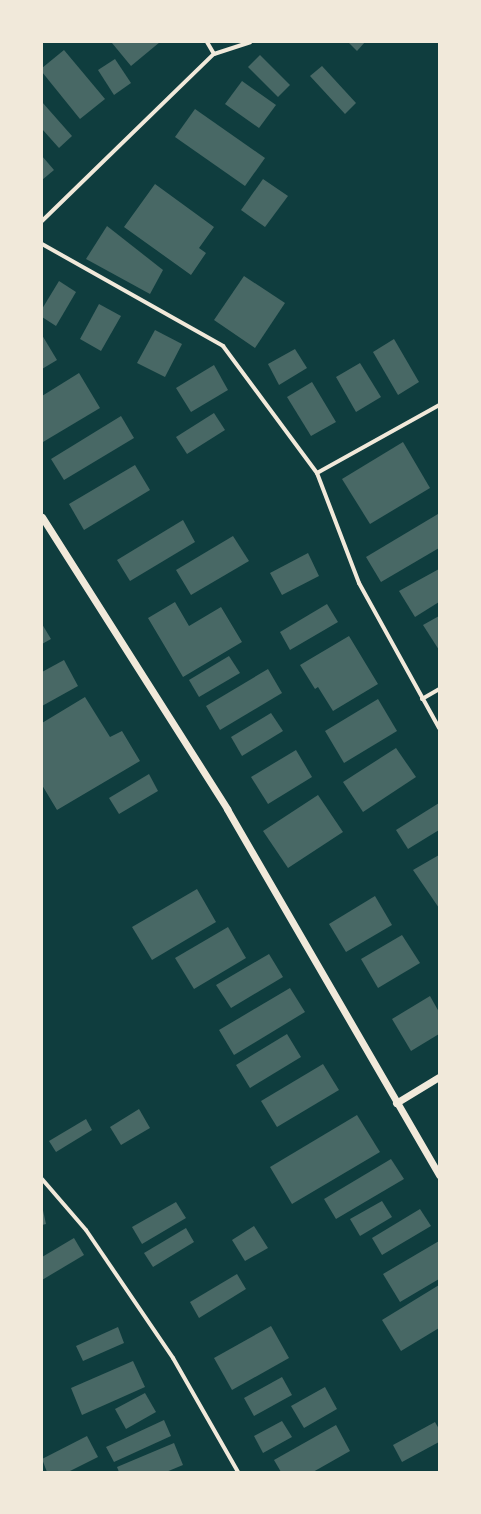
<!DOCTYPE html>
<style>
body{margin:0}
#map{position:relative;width:481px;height:1514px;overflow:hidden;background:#0f3d3e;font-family:"Nunito Sans",sans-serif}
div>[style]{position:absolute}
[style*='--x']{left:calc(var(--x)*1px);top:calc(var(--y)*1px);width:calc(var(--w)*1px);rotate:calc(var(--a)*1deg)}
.building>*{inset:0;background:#486865}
.minor>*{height:4px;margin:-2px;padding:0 2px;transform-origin:2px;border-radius:2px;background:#f1e9da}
.tertiary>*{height:7px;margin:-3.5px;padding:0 3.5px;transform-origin:3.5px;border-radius:3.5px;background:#f1e9da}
span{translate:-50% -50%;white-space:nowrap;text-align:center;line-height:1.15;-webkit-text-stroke:4px #f1e9da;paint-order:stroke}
.frame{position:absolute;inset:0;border:43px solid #f1e9da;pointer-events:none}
</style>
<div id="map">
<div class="building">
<div style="clip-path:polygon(114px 42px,160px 42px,131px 66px,112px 43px)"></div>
<div style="clip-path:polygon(348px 42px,365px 42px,357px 51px)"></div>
<div style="clip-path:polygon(64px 50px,105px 99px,80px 119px,42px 72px,42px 68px)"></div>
<div style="clip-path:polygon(260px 55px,290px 85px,278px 97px,248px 67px)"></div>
<div style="clip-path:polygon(115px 59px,131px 83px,114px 95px,98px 70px)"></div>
<div style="clip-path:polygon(322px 66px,356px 103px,345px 114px,310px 76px)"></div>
<div style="clip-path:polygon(242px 81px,276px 105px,259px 128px,225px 104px)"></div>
<div style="clip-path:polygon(42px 102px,72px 136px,59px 148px,42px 129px)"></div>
<div style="clip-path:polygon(195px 109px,265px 158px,245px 186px,175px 137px)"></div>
<div style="clip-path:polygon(42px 156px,54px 170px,42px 180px)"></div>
<div style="clip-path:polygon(263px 179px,288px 196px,265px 227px,241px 210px)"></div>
<div style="clip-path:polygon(155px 184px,214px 227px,199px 248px,206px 253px,191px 275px,124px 227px)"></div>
<div style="clip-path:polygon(107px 226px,163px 270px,150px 294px,86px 259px)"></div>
<div style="clip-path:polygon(244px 276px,285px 303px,255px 348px,214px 320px)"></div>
<div style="clip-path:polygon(59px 281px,76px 292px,56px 326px,42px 317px,42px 309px)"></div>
<div style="clip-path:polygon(99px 304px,121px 316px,101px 351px,80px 339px)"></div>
<div style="clip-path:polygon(155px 330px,182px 344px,165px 377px,137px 363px)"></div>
<div style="clip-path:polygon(42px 335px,57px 360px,42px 369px)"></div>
<div style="clip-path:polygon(394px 339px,419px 382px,398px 395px,373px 352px)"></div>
<div style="clip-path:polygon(295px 349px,307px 368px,279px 385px,268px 364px)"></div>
<div style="clip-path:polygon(360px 363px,381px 397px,356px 412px,336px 377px)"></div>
<div style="clip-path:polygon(214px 365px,228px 390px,191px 412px,176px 388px)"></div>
<div style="clip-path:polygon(79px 373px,100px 408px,43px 442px,42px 396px)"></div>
<div style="clip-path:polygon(312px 382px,336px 422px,311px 436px,287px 397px)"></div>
<div style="clip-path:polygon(214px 413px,225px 430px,187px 454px,176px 437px)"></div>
<div style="clip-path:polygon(121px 416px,134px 438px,64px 480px,51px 459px)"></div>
<div style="clip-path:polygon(403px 442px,430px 488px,370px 524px,342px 479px)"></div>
<div style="clip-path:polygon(135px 465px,150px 490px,84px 530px,69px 504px)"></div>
<div style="clip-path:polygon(438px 514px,439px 548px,381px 582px,366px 557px)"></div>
<div style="clip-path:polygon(183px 520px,195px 542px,130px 581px,117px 560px)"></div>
<div style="clip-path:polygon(233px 536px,249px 561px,191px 595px,176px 570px)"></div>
<div style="clip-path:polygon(308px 553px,319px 576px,282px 595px,270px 573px)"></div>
<div style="clip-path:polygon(439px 569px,439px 602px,415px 617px,399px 591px)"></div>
<div style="clip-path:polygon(175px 602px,189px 626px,221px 607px,242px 642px,183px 677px,148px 618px)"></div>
<div style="clip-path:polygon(327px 604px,338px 622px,290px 650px,280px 632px)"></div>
<div style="clip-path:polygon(439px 616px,439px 650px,423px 625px)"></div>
<div style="clip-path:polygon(42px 624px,51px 639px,42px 644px)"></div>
<div style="clip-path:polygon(349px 636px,378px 684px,333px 711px,318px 687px,315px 689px,300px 665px)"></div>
<div style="clip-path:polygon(229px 656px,240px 673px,199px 697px,189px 680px)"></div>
<div style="clip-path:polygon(64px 660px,78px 686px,42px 706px,42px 672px)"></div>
<div style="clip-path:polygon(268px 669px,282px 693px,220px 730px,206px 706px)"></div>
<div style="clip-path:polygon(85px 697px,110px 737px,122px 731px,140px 761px,57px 810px,42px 785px,42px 723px)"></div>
<div style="clip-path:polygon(378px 699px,397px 731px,344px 763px,325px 731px)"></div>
<div style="clip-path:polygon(271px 713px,283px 731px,242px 756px,231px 737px)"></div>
<div style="clip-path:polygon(396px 748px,416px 777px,363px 812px,343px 782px)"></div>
<div style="clip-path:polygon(296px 750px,312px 777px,268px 804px,251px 777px)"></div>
<div style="clip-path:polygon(149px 774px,158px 791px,119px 814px,109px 798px)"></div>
<div style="clip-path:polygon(318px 795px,343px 832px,288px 868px,263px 831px)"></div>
<div style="clip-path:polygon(439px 803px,439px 830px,408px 849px,396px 830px)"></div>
<div style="clip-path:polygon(439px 855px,439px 908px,413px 870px)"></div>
<div style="clip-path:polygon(197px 889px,216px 922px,152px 960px,132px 927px)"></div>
<div style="clip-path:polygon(375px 896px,392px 925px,346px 952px,329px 924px)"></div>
<div style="clip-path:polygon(228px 927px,246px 958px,194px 989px,175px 958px)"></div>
<div style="clip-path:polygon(402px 935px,420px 963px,378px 988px,361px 959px)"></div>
<div style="clip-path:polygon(269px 954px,283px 977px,231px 1008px,216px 985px)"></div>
<div style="clip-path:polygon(290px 988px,305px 1012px,234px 1055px,219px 1030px)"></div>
<div style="clip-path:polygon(430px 996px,439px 1012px,439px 1034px,411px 1051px,392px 1019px)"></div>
<div style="clip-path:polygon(287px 1034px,301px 1057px,250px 1088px,236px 1065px)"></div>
<div style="clip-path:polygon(323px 1064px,339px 1090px,277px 1127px,261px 1101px)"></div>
<div style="clip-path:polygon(139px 1109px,150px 1128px,121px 1145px,110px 1127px)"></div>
<div style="clip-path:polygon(357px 1115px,380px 1152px,292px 1204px,270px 1167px)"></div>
<div style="clip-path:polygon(86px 1119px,92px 1130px,56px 1152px,49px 1141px)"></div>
<div style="clip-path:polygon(391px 1159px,404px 1179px,336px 1219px,324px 1199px)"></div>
<div style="clip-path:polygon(382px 1201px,392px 1217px,360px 1236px,350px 1219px)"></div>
<div style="clip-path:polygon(176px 1202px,186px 1218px,142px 1244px,132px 1227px)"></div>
<div style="clip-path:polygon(42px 1206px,46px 1224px,42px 1225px)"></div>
<div style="clip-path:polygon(420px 1209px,431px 1226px,382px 1255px,372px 1238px)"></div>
<div style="clip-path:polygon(254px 1226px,268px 1248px,245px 1261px,232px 1240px)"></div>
<div style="clip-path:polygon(186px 1228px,194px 1242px,153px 1267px,144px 1253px)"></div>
<div style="clip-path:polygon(74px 1238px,84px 1255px,42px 1280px,42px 1257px)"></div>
<div style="clip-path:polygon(439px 1241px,439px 1279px,400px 1302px,383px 1274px)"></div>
<div style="clip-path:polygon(237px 1274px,246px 1289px,199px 1318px,190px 1302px)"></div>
<div style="clip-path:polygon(439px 1285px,439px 1328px,401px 1351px,382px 1320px)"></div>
<div style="clip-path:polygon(271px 1326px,289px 1358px,232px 1390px,214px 1358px)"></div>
<div style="clip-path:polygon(118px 1327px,124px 1343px,83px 1361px,76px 1346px)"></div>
<div style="clip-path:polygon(133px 1361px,145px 1387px,82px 1415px,71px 1388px)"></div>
<div style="clip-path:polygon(282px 1377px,292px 1395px,254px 1416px,244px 1398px)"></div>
<div style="clip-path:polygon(325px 1387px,337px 1409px,304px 1428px,291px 1406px)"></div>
<div style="clip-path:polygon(145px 1393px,156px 1412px,126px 1429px,115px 1409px)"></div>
<div style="clip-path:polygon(164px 1420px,171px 1436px,114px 1462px,106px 1447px)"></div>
<div style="clip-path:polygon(282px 1421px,292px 1437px,263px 1453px,254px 1436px)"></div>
<div style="clip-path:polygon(435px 1422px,439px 1429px,439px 1442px,402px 1462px,393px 1445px)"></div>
<div style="clip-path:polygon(336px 1425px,350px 1451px,313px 1472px,281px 1472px,274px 1460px)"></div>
<div style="clip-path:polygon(87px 1436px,98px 1457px,68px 1472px,47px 1472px,42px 1459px)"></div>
<div style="clip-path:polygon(174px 1443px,183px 1465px,166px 1472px,119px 1472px,117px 1467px)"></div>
</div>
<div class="minor">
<div style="--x:207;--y:42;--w:14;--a:60"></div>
<div style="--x:42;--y:221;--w:240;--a:-44.2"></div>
<div style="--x:214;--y:54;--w:38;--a:-18"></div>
<div style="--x:42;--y:244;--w:208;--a:29.4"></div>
<div style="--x:223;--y:346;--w:158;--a:53.5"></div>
<div style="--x:317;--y:473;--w:118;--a:69.1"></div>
<div style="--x:359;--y:583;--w:166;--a:61.1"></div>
<div style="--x:317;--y:473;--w:140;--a:-29.1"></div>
<div style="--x:422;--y:699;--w:20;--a:-30"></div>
<div style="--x:42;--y:1179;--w:67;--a:49.2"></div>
<div style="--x:86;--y:1230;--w:155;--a:55.8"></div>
<div style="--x:173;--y:1358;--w:131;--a:60.3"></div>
</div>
<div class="tertiary">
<div style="--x:42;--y:517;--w:346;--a:57.6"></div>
<div style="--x:227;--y:809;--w:423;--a:59.9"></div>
<div style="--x:396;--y:1103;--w:50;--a:-31.2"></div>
</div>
<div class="frame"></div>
</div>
